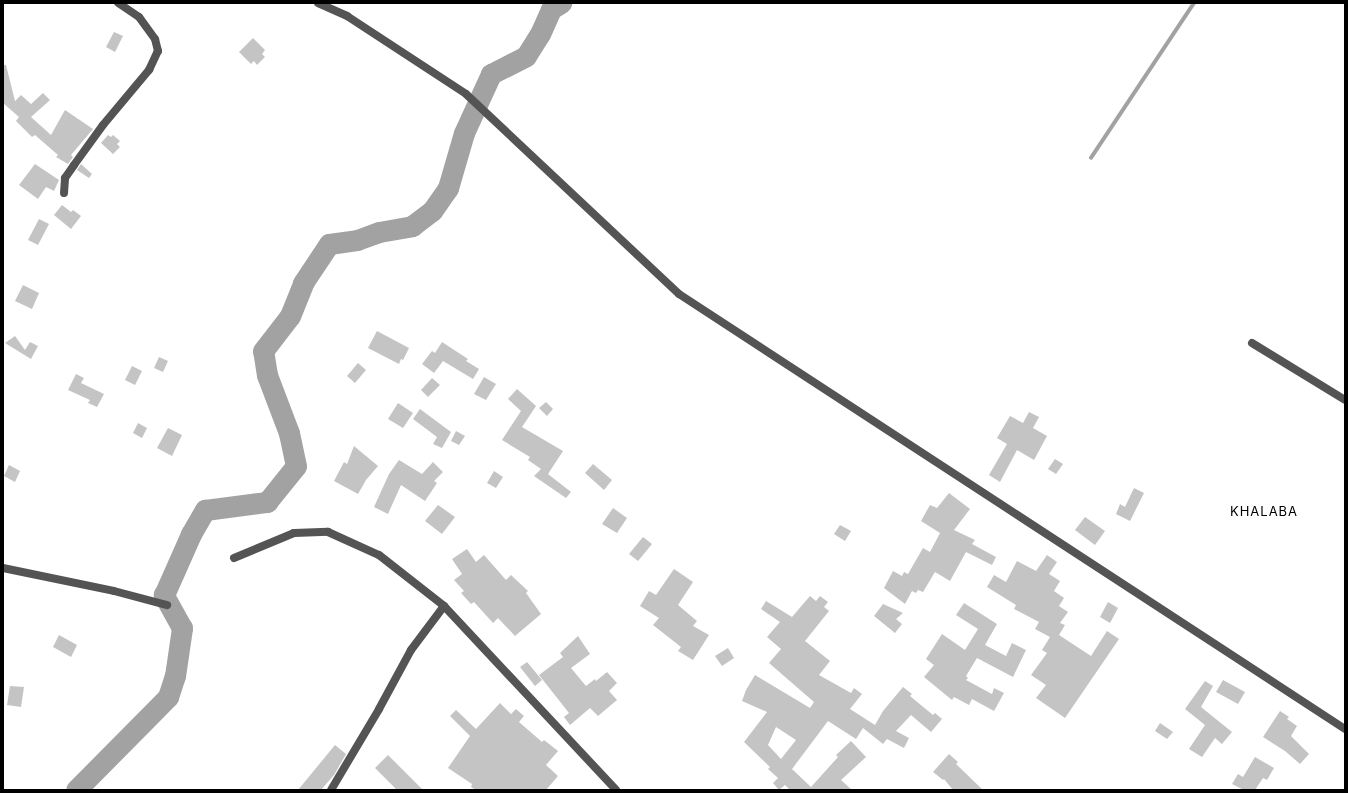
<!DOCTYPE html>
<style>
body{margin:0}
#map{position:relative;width:1348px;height:793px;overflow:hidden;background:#fff;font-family:Inter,sans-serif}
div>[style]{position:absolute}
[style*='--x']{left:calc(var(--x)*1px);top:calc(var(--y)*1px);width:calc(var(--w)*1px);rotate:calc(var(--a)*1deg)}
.stream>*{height:3.5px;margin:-1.75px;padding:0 1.75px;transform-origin:1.75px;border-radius:1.75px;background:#a2a2a2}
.river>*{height:21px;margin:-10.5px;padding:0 10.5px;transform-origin:10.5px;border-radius:10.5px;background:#a2a2a2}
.building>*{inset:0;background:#c4c4c4}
.minor>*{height:8px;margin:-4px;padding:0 4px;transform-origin:4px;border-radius:4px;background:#545454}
span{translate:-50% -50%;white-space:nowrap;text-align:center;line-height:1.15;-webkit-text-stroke:3px #fff;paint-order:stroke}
.quarter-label{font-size:13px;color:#000;letter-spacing:1px}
.frame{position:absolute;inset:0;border:4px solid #000;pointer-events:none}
</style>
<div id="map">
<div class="stream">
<div style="--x:1091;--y:158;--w:186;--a:-56.4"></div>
</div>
<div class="river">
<div style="--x:76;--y:790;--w:131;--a:-45.3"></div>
<div style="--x:168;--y:697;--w:22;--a:-72"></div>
<div style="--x:175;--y:676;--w:49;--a:-81.7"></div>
<div style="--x:182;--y:628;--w:38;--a:-119"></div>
<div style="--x:164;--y:595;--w:67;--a:-66.1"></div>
<div style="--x:191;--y:534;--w:28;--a:-60"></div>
<div style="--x:205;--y:510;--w:63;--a:-7.4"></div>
<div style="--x:267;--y:502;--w:46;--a:-51.1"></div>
<div style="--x:296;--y:466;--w:34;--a:-102"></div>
<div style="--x:289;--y:433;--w:62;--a:-110.8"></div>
<div style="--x:267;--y:375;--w:24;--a:-99"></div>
<div style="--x:263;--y:351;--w:44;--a:-52.4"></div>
<div style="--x:290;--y:316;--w:35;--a:-68"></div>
<div style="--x:303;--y:283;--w:47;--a:-56.3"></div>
<div style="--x:329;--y:244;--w:28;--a:-8"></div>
<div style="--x:357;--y:240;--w:23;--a:-20"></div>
<div style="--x:379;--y:232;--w:34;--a:-10"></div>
<div style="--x:412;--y:226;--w:25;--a:-37"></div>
<div style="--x:432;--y:211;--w:28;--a:-55"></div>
<div style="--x:448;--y:188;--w:57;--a:-73.8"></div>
<div style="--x:464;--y:133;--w:65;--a:-65.4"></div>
<div style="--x:491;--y:74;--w:39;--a:-27"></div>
<div style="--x:526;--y:56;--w:26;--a:-58"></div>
<div style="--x:540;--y:34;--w:27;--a:-66"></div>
<div style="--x:551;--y:9;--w:12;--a:-31"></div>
</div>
<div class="building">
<div style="clip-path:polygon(114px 32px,123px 36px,115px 52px,106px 47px)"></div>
<div style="clip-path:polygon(253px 38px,265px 50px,262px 54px,265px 57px,257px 65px,254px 61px,251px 64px,239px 52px)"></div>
<div style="clip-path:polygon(3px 65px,6px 65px,15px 101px,21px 95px,31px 104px,43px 93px,50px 100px,31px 117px,51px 135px,65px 110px,93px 129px,71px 155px,73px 157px,68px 164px,56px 157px,58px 155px,35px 135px,32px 137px,16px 121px,19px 117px,3px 103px)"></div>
<div style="clip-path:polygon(108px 135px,111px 137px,113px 135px,120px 141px,117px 144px,120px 147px,113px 154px,101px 143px)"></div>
<div style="clip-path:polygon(35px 164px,59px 180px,54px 191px,46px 187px,38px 199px,19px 185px)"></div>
<div style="clip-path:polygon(81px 164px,92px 174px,89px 178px,77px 170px)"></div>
<div style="clip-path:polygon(62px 205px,71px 212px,73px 210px,81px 216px,71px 229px,54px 215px)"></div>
<div style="clip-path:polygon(39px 219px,49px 224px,38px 245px,28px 240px)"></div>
<div style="clip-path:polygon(23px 285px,39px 293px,32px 309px,15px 301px)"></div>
<div style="clip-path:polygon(377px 331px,409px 348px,403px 360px,401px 359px,399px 364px,368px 348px)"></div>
<div style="clip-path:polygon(15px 336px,25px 350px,30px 342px,38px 346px,31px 359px,5px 343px)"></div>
<div style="clip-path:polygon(442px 342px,468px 359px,466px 361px,479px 369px,473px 379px,443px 361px,434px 373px,422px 364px,432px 351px,435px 353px)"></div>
<div style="clip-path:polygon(159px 357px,168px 361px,163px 372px,154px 368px)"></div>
<div style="clip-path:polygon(358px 363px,366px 370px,355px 383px,347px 376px)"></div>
<div style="clip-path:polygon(132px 366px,142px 371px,135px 385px,125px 380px)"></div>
<div style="clip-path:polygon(76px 374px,84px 378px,81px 383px,104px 394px,97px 407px,88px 403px,90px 400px,68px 390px)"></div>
<div style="clip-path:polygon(484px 377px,496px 384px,486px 400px,474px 394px)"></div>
<div style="clip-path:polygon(432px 378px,440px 385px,428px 397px,421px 390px)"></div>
<div style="clip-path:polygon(517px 389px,536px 406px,522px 427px,563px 451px,548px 474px,571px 492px,566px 498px,534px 476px,541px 469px,528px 460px,530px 457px,502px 440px,521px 411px,508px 399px)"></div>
<div style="clip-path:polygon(546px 402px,553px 409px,547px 416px,539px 408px)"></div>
<div style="clip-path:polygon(398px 403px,413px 413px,403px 428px,388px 419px)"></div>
<div style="clip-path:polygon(420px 409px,451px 432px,442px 448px,433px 444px,437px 437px,413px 419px)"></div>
<div style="clip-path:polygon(1029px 412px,1039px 417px,1033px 428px,1047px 436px,1034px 460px,1017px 450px,1000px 482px,989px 475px,1007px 444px,997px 438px,1010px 416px,1023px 423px)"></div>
<div style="clip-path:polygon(138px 423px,147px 428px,142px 438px,133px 433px)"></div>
<div style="clip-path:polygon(168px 428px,182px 435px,172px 456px,157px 448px)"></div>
<div style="clip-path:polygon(456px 431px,465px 436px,459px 445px,451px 441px)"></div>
<div style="clip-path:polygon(354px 446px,378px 466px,366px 480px,358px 494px,334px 481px,344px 462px,347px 464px)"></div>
<div style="clip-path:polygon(1055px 459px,1063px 464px,1056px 474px,1048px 469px)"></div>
<div style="clip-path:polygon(399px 460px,422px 474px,433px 462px,443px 472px,434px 481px,437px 483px,425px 501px,401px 485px,388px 514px,374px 507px,389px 474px)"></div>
<div style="clip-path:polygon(593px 464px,612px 480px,604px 490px,585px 473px)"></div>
<div style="clip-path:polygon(9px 465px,20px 471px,15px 482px,4px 476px)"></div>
<div style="clip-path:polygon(494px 471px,503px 477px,496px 488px,487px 483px)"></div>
<div style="clip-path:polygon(1134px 488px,1144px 493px,1130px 521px,1116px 514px,1120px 504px,1125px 507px)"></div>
<div style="clip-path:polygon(949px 493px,970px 509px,954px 530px,975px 540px,972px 544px,996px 557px,992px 565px,966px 552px,950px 581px,935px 572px,923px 592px,918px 590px,916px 593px,912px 591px,905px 604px,884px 588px,893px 571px,902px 576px,904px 572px,908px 574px,923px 548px,930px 552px,940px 533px,921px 521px,930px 505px,937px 508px)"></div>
<div style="clip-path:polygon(438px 505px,455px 517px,442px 534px,425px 521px)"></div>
<div style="clip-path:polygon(613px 508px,627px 518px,617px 533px,602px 524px)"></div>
<div style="clip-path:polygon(1085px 517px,1105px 531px,1095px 545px,1075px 530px)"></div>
<div style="clip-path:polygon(840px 525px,851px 531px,845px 541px,834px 534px)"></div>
<div style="clip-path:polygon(643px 537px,652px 544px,638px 561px,629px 554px)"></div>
<div style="clip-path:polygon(467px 549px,476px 562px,484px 555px,506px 580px,511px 575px,528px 591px,526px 593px,541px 614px,515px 636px,498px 618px,493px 623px,474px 602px,471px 604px,461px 593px,464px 591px,454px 580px,462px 574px,452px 559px)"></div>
<div style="clip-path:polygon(1047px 555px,1057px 562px,1049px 574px,1060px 581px,1054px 591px,1064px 598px,1059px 606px,1068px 612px,1060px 623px,1065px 625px,1059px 635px,1091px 656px,1107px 631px,1119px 639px,1065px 718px,1036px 698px,1046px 685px,1031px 675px,1047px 653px,1042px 650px,1050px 637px,1035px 629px,1039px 622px,1014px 609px,1016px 605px,987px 587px,994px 575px,1006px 582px,1017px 561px,1036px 571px)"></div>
<div style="clip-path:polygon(674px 569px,693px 582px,678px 605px,697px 621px,693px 626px,709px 635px,693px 660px,678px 651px,681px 647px,653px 625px,659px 618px,640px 606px,649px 591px,656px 595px)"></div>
<div style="clip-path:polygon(evenodd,810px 596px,816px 601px,820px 596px,828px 602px,824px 607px,829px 611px,805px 641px,830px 661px,819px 675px,851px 693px,854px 688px,862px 694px,850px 709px,875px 725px,883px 711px,903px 687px,912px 694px,910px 696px,933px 715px,935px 713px,942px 719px,931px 732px,911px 715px,896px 731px,909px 738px,904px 748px,887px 739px,883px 744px,863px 728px,856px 739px,828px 721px,792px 769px,811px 787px,838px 757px,836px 755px,851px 741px,866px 757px,841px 780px,852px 790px,790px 790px,785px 785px,779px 790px,773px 783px,778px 778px,768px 769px,770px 767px,744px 742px,767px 712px,742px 701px,746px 690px,755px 675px,810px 708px,814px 702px,769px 663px,781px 649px,767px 637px,780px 622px,761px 609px,766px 601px,792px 617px,810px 596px,776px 727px,796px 740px,781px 759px,768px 745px,776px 727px)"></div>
<div style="clip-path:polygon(1108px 602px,1118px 608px,1110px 623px,1100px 617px)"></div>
<div style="clip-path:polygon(964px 603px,997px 624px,985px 645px,1006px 656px,1012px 643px,1026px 650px,1013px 677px,977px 658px,966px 676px,968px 678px,966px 680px,992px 694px,994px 688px,1004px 693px,994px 711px,972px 699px,969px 705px,954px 697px,952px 700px,924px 677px,934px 665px,926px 659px,942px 634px,965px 650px,978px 629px,956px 615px)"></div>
<div style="clip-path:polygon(883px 604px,903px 613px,896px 619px,902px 624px,895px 633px,874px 616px)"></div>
<div style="clip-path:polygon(59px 635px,77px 645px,71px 657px,53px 647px)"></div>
<div style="clip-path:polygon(578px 636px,590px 654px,571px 668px,586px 686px,595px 679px,596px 681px,607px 672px,617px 683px,609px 691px,617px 700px,598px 716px,590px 708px,570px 725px,564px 717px,569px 713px,539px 675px,563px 657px,560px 653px)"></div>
<div style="clip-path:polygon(728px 648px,734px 658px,722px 666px,715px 656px)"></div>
<div style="clip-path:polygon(527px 662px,542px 680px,535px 686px,520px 667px)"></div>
<div style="clip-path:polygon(1223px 680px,1245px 692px,1238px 704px,1216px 692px)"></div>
<div style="clip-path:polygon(1205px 681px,1213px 686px,1201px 707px,1232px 732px,1222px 744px,1215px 738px,1202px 757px,1189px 749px,1205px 725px,1185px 709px)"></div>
<div style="clip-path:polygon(10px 686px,24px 687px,21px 707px,7px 705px)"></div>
<div style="clip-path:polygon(500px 703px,511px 714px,516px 709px,524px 716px,519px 722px,542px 742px,544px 740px,558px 751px,546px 765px,558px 776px,546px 790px,476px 790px,471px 787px,472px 784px,448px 768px,470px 736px,450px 716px,456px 710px,476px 729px)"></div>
<div style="clip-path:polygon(1280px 711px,1289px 717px,1287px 719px,1297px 726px,1291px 736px,1309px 754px,1300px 764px,1285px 751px,1263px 737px)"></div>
<div style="clip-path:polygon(1160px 723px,1173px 732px,1167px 739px,1155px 731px)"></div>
<div style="clip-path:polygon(335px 745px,346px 754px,334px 775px,321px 790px,298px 790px)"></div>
<div style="clip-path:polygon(949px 754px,958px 762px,956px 764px,983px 790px,953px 790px,944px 779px,943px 780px,933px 772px)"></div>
<div style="clip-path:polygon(388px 755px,423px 790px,397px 790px,375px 768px)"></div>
<div style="clip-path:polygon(1255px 757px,1274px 768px,1267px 780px,1263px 778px,1255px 790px,1244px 790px,1232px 784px,1238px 774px,1243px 777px)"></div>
</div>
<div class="minor">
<div style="--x:318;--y:3;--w:32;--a:24"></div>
<div style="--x:347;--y:16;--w:142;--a:33.2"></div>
<div style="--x:466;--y:94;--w:292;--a:43.2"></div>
<div style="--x:679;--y:294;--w:795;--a:33.15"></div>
<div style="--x:64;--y:193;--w:15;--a:-86"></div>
<div style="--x:65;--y:178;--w:16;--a:-55"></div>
<div style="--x:74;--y:165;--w:49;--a:-54.1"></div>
<div style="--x:103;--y:125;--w:72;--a:-50.1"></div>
<div style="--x:149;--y:70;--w:21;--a:-65"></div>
<div style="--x:158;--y:51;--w:12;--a:-104"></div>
<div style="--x:155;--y:39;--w:27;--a:-126"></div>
<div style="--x:139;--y:17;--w:25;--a:-146"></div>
<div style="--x:1252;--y:343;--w:109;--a:31.5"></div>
<div style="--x:234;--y:558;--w:65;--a:-22.6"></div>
<div style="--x:294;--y:533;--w:34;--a:-2"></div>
<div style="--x:328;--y:532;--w:56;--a:24.3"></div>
<div style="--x:379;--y:555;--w:83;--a:38.1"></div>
<div style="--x:444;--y:606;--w:252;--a:46.9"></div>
<div style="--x:3;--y:568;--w:113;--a:11.7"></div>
<div style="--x:114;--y:591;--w:55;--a:14.8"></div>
<div style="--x:331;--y:790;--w:94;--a:-59.3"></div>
<div style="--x:379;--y:709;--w:67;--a:-61.5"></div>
<div style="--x:411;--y:650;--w:55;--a:-53.1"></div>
</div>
<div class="quarter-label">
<span style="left:1264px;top:511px">KHALABA</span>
</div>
<div class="frame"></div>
</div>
